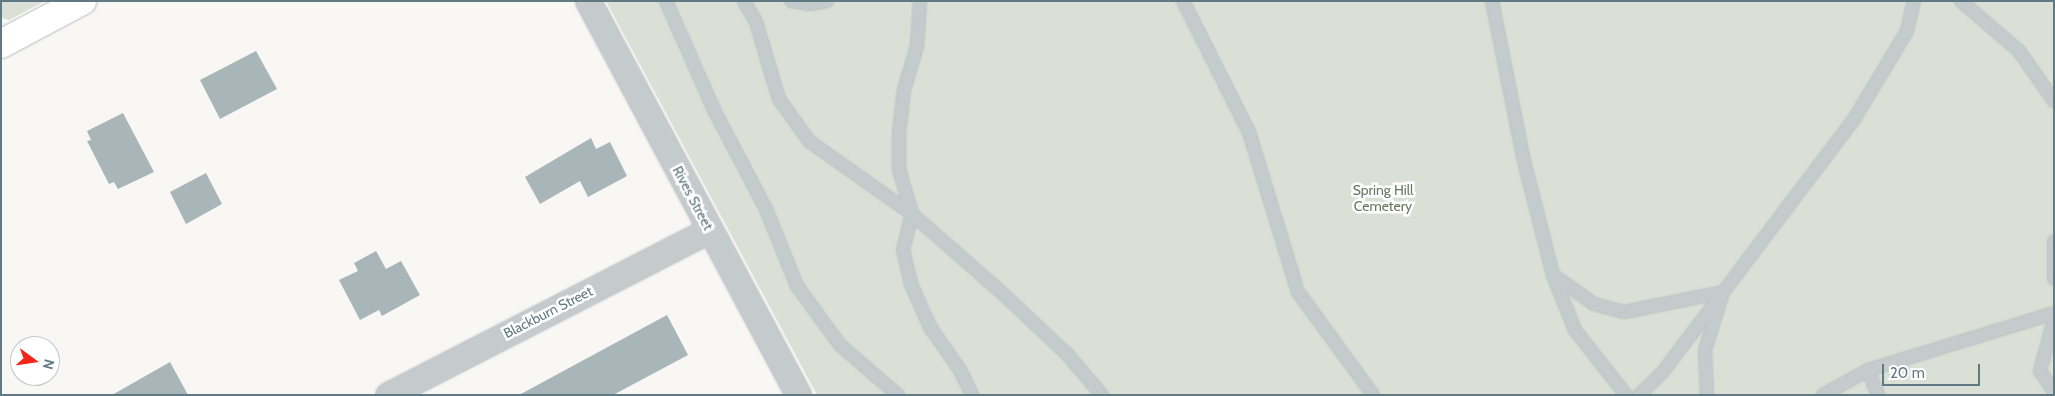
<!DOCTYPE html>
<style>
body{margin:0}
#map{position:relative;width:2055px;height:396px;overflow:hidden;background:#f8f7f4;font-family:Cabin,sans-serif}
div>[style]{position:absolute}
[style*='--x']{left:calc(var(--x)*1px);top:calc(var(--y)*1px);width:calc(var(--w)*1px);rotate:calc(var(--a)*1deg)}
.green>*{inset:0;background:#dae0d5}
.building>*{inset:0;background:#a8b5b9}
.roads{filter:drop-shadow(0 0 1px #b7bec1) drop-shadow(0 0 1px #b7bec1)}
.lane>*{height:12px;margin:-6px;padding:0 6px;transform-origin:6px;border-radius:6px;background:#c5cacd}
.street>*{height:25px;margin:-12.5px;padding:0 12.5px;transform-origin:12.5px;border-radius:12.5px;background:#c5cacd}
.secondary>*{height:28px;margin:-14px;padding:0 14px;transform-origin:14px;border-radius:14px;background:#fff}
span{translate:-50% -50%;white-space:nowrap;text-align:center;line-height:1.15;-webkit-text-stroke:5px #fff;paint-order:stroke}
.park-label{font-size:14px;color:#68795f}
.street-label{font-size:14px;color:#607982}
.frame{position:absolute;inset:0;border:2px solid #607982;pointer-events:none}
.north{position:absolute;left:10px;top:336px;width:50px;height:50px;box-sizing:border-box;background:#fff;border:1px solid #bfc9cd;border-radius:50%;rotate:104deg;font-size:14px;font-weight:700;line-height:20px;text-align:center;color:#607982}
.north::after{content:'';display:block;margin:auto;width:18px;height:22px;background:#f32619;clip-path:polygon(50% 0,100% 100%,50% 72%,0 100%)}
.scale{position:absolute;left:1882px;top:364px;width:98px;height:22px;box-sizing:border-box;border:2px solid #607982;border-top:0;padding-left:6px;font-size:15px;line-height:18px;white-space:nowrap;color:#607982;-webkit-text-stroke:4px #fff;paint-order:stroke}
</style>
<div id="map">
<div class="green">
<div style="clip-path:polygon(1px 1px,45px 1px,9px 20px,1px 18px)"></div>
<div style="clip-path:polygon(606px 1px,2054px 1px,2054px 395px,817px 395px)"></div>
</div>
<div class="building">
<div style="clip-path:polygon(256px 51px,277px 89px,220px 119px,200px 80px)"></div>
<div style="clip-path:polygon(123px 113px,154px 172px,118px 189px,114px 182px,109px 184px,87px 141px,91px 140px,87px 131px)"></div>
<div style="clip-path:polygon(591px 138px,596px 149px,610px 142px,627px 176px,588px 197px,580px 181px,540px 204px,525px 177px)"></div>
<div style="clip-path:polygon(206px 173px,222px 204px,186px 224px,170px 192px)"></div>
<div style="clip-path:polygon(376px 251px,386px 269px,401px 261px,420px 295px,382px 316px,379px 310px,360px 320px,339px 280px,358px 271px,354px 263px)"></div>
<div style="clip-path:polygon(667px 315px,688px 355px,613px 395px,519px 395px)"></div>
<div style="clip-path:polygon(170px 362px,188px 395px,112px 395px)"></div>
</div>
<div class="roads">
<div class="lane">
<div style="--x:666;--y:1;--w:119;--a:66.2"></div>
<div style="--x:714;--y:110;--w:112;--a:62.3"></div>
<div style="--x:766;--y:209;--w:83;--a:68.1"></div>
<div style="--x:797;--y:286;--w:73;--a:53.9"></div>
<div style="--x:840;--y:345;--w:77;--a:40.8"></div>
<div style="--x:744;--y:1;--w:24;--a:60"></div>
<div style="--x:756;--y:22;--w:80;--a:73.4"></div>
<div style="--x:779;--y:99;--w:52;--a:54.5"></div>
<div style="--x:809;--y:141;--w:126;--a:35.3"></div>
<div style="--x:912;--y:214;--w:118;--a:41.2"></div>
<div style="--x:1001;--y:292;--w:91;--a:43.2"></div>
<div style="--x:1067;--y:354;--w:54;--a:49.5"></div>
<div style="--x:791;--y:1;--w:18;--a:9"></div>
<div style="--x:809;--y:4;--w:18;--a:-9"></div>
<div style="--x:920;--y:1;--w:45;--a:93.8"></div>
<div style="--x:917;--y:46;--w:46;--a:106.5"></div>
<div style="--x:904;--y:90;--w:43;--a:96.6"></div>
<div style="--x:899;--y:133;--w:36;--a:90"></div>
<div style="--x:899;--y:169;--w:47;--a:73.9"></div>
<div style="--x:912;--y:214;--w:36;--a:104"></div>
<div style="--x:903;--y:249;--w:36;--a:77"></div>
<div style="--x:911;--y:284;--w:47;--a:66.2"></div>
<div style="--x:930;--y:327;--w:52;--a:55.1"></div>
<div style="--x:960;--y:370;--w:28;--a:64"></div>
<div style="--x:1183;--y:1;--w:147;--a:63.3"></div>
<div style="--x:1249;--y:132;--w:167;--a:73"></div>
<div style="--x:1298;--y:292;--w:127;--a:53.9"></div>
<div style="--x:1492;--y:1;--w:163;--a:78.7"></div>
<div style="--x:1524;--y:161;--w:118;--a:75.7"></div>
<div style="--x:1553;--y:275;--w:50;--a:35.3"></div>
<div style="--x:1594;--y:304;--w:31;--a:15"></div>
<div style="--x:1624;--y:312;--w:101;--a:-11.4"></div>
<div style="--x:1723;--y:292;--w:61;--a:107.2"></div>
<div style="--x:1705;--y:350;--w:45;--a:87.5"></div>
<div style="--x:1961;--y:1;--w:77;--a:40.8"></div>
<div style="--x:2019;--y:51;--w:61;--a:55"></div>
<div style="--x:2054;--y:241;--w:38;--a:90"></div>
<div style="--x:1553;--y:275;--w:59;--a:68.2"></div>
<div style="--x:1575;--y:330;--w:83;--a:51.9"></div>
<div style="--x:2054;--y:320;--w:53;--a:105.4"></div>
<div style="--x:2040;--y:371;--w:25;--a:56"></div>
<div style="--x:1868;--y:370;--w:27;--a:68"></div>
<div style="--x:1639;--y:395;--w:32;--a:-44"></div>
<div style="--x:1662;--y:373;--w:318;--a:-52.9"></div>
<div style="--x:1854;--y:119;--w:103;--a:-58.9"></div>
<div style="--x:1907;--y:31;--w:31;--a:-77"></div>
<div style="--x:1823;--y:395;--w:51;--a:-29.1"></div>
<div style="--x:1868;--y:370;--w:195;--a:-17"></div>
</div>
<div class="street">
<div style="--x:588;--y:1;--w:446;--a:61.9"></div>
<div style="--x:388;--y:395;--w:361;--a:-27.2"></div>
</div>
<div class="secondary">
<div style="--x:1;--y:44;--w:92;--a:-28"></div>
</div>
</div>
<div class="park-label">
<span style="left:1383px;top:198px">Spring Hill<br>Cemetery</span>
</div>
<div class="street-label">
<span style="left:693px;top:198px;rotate:62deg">Rives Street</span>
<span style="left:548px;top:312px;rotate:-27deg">Blackburn Street</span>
</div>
<div class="frame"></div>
<div class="north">N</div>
<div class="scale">20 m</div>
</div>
